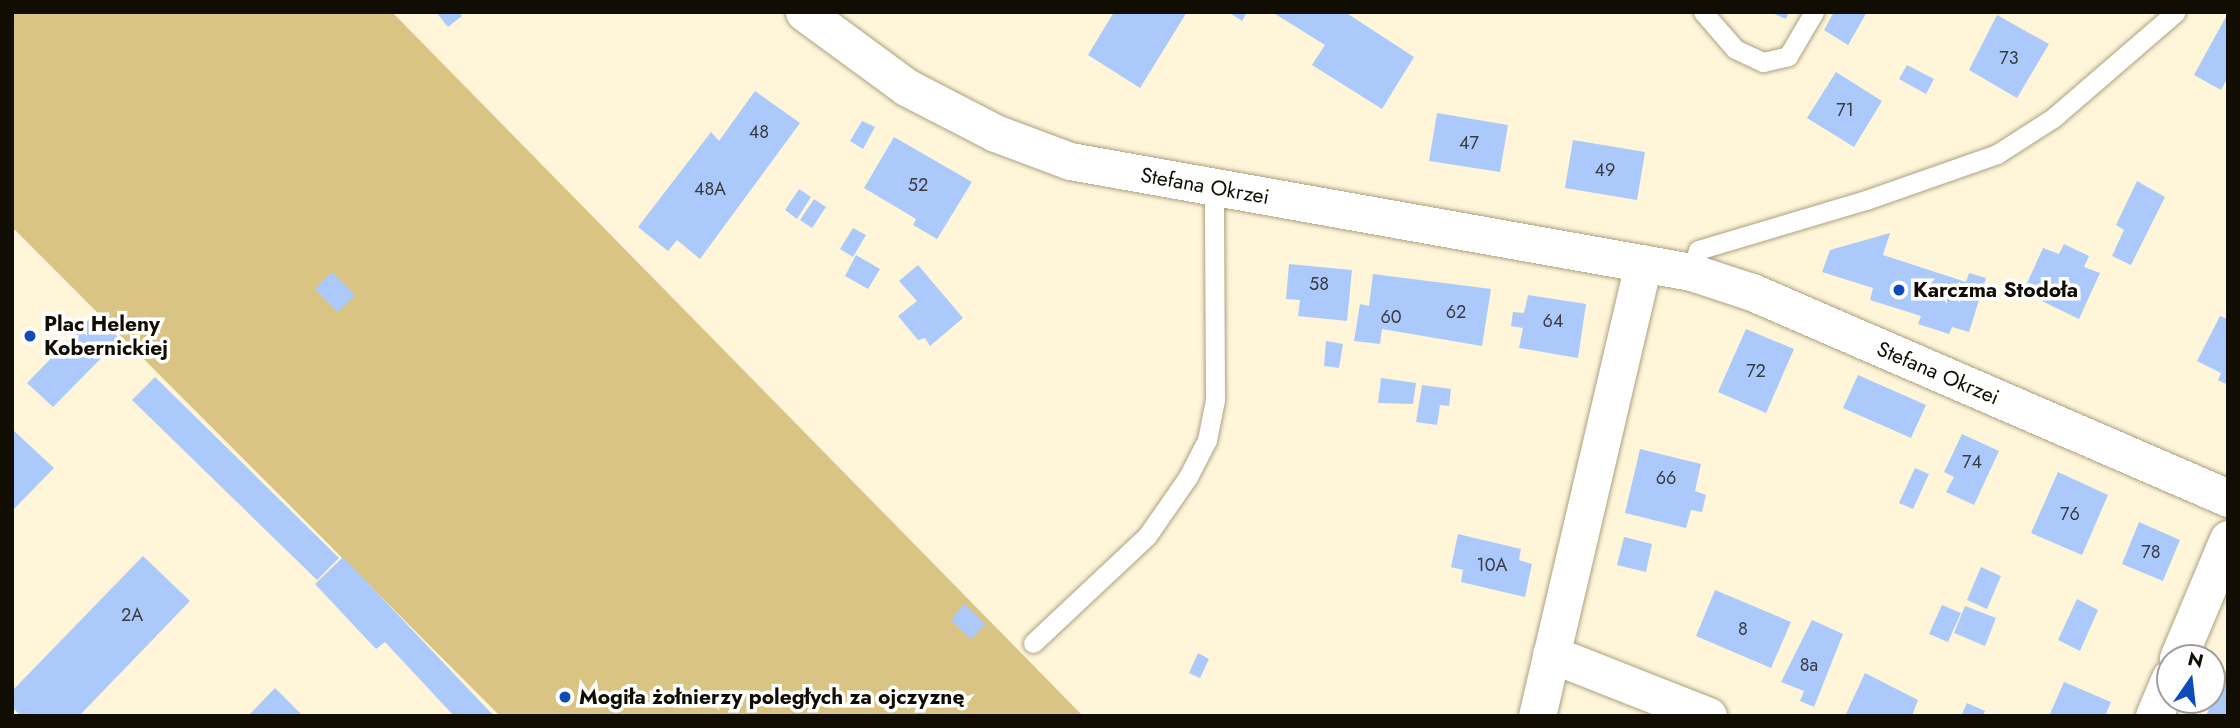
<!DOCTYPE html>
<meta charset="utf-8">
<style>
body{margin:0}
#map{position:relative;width:2240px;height:728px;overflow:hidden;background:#fff6da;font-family:Jost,sans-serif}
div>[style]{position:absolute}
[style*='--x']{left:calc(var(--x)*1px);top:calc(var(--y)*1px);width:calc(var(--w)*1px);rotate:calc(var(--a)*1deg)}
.green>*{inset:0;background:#d9c484}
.building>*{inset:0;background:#acc9fb}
.roads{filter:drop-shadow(0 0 2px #aca180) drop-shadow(0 0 2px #aca180)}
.lane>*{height:19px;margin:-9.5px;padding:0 9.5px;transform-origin:9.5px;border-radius:9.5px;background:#fff}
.street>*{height:37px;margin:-18.5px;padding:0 18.5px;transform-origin:18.5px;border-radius:18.5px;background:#fff}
.dots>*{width:19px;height:19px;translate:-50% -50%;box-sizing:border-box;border:4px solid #fff;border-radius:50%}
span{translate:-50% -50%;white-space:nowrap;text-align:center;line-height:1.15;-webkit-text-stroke:7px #fff;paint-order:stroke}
.number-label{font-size:18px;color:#383c41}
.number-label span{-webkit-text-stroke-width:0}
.street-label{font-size:21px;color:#110d03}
.poi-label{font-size:21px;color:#110d03;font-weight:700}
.left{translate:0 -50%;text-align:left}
.frame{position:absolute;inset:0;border:14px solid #110d03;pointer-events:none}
.north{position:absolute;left:2156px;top:644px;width:70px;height:70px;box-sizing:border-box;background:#fff;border:2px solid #a09e9a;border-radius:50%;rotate:14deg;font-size:19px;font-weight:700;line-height:28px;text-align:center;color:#110d03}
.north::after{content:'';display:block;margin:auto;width:24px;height:32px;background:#104cb7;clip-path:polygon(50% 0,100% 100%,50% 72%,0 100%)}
</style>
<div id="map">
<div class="green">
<div style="clip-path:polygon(12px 12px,392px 12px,1083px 716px,500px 716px,12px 227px)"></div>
</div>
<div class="building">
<div style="clip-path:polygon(436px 12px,459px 12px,462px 16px,448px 27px)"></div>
<div style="clip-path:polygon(1114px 12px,1187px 12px,1140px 88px,1088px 55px)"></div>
<div style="clip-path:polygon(1228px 12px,1247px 12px,1242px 21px)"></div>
<div style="clip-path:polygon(1272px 12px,1345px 12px,1414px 57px,1382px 109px,1312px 65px,1325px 45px)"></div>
<div style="clip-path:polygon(1770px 12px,1789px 12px,1786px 19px)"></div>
<div style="clip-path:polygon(1834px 12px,1867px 12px,1848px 45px,1824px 30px)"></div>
<div style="clip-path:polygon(2228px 13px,2228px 77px,2221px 90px,2194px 75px)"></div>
<div style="clip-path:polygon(1997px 15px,2049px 44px,2017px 98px,1969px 70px)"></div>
<div style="clip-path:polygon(1907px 65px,1934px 79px,1926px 94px,1899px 79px)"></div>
<div style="clip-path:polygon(1836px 72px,1882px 101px,1854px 147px,1807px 118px)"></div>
<div style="clip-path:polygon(755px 91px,800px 123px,700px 259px,677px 240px,668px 251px,638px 227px,711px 132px,719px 141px)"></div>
<div style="clip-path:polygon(1437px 113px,1508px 125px,1500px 172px,1429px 161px)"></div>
<div style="clip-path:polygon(862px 121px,875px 127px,863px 149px,850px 141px)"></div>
<div style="clip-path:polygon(894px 137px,972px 182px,937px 239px,913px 225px,916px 219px,864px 188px)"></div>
<div style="clip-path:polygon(1573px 140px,1645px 152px,1637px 200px,1565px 188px)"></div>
<div style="clip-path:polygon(2137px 181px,2165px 197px,2131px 265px,2112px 256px,2124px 230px,2116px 225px)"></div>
<div style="clip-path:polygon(799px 189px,811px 197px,797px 219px,785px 210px)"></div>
<div style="clip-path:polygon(814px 199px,826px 207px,812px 228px,800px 220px)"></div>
<div style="clip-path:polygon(853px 228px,866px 235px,853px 257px,840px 249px)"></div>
<div style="clip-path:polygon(1890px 233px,1883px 255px,1966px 282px,1969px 273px,1986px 278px,1969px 332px,1952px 327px,1949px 334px,1918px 324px,1921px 316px,1870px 300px,1873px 288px,1822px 272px,1830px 250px)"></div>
<div style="clip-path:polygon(2064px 244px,2089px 256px,2084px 267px,2100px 273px,2079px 319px,2023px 292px,2043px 248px,2059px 254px)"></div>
<div style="clip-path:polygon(856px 255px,880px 269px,868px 289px,845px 276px)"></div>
<div style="clip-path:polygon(1289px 264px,1352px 270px,1347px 321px,1298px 316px,1300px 300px,1286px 299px)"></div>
<div style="clip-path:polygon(918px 265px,963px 318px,930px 346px,925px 338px,918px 340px,898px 316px,917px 301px,899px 281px)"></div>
<div style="clip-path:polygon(332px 272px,355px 295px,338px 312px,315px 289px)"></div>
<div style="clip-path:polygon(1373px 274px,1491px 289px,1482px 346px,1382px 329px,1380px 344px,1354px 341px,1360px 304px,1369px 306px)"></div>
<div style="clip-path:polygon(1528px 295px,1586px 304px,1578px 358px,1519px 348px,1523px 328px,1511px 326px,1513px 312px,1524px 313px)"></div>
<div style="clip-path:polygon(94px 314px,120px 339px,53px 407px,27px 383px)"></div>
<div style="clip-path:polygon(2220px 316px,2228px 319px,2228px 385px,2218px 380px,2221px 373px,2197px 361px)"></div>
<div style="clip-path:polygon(1746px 329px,1794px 349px,1766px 413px,1718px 392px)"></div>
<div style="clip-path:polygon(1326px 341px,1343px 344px,1339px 368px,1324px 366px)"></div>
<div style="clip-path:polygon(1858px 375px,1926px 405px,1911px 438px,1843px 408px)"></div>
<div style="clip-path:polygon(155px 377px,339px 558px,317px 580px,132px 400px)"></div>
<div style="clip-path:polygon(1381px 378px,1416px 383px,1413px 404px,1378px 403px)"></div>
<div style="clip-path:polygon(1422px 385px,1451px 389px,1449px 406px,1440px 405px,1437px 425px,1416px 422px)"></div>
<div style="clip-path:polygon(12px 429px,54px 468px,12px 511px)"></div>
<div style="clip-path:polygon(1962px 434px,1999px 451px,1974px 505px,1946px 492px,1954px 477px,1944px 472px)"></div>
<div style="clip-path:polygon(1640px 449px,1701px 464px,1695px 491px,1706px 495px,1702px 512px,1691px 510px,1686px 528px,1625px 513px)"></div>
<div style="clip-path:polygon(1915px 468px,1929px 474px,1913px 509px,1899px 503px)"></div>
<div style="clip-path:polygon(2058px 472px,2108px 495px,2082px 555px,2031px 533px)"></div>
<div style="clip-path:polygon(2139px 522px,2180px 540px,2163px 581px,2122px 564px)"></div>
<div style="clip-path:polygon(1458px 534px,1521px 549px,1519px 560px,1532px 564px,1525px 597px,1461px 582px,1463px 570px,1451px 567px)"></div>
<div style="clip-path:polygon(1624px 537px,1652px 544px,1646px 572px,1617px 565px)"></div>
<div style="clip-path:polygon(143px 556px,190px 601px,79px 716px,21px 716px,12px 707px,12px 691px)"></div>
<div style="clip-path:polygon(343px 557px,456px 676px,494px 716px,454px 716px,385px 642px,376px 649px,360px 632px,315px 584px)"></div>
<div style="clip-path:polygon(1981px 567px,2001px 576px,1987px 609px,1967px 600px)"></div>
<div style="clip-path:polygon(1715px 590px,1791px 622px,1771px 668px,1696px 636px)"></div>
<div style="clip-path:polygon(2077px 599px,2098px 610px,2080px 651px,2058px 640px)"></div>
<div style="clip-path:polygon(964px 604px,985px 624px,971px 639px,951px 620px)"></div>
<div style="clip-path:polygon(1942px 605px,1961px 613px,1948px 642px,1929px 634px)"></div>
<div style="clip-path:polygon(1965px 606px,1996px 618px,1985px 646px,1954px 633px)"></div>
<div style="clip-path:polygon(1812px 620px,1843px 634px,1814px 707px,1800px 701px,1804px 691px,1781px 682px)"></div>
<div style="clip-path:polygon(1198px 653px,1209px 659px,1200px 678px,1189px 673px)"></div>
<div style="clip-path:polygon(2228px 665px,2228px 716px,2206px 716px)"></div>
<div style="clip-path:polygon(1865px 673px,1918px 700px,1912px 716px,1845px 716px)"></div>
<div style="clip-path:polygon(2064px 682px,2111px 702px,2105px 716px,2049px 716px)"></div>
<div style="clip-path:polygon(275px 688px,303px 716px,248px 716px)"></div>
<div style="clip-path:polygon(1967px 703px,1985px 711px,1983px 716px,1961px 716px)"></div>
</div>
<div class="roads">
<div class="lane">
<div style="--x:1703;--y:12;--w:49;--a:49.1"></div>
<div style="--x:1735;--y:49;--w:31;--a:25"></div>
<div style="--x:1763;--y:62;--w:26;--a:-13"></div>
<div style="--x:1788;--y:56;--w:51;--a:-59.4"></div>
<div style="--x:1691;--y:272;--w:23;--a:-72"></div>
<div style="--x:1698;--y:250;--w:175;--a:-16.6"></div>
<div style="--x:1866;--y:200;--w:139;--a:-19.3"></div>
<div style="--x:1997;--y:154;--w:67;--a:-32.7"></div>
<div style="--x:2053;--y:118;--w:162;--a:-40.8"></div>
<div style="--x:1033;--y:643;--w:156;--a:-43.2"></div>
<div style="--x:1147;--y:536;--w:72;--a:-55.2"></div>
<div style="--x:1188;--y:477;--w:42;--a:-62.8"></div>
<div style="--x:1207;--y:440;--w:41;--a:-78.7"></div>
<div style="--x:1215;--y:400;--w:211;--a:-90.3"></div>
</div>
<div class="street">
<div style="--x:804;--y:12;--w:127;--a:36.3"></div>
<div style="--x:906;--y:87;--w:100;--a:27.3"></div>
<div style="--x:995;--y:133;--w:80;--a:20.5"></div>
<div style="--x:1070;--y:161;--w:631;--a:10.13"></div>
<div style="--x:1691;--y:272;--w:64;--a:18.2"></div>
<div style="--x:1752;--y:292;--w:519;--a:23.4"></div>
<div style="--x:1551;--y:654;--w:169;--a:21.5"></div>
<div style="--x:2178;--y:658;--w:129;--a:-67.2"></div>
<div style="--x:1537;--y:716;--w:465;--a:-76.8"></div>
<div style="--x:2154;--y:716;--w:41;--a:-67.2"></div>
</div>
</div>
<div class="dots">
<div style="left:1899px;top:290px;background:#104cb7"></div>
<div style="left:30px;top:336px;background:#104cb7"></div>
<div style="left:565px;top:697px;background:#104cb7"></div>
</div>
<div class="number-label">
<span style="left:2009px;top:58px">73</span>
<span style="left:1845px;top:110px">71</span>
<span style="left:759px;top:132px">48</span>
<span style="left:1469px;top:143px">47</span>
<span style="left:1605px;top:170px">49</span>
<span style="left:918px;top:185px">52</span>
<span style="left:710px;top:189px">48A</span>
<span style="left:1319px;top:284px">58</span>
<span style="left:1456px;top:312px">62</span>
<span style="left:1391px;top:317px">60</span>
<span style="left:1553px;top:321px">64</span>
<span style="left:1756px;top:371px">72</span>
<span style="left:1972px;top:462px">74</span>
<span style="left:1666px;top:478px">66</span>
<span style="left:2070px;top:514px">76</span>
<span style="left:2151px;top:552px">78</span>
<span style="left:1492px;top:565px">10A</span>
<span style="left:132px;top:615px">2A</span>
<span style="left:1743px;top:629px">8</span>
<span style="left:1809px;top:665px">8a</span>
</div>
<div class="street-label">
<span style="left:1205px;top:186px;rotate:10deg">Stefana Okrzei</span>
<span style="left:1938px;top:373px;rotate:23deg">Stefana Okrzei</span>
</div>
<div class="poi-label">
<span class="left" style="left:1913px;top:290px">Karczma Stodoła</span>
<span class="left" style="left:44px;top:336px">Plac Heleny<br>Kobernickiej</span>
<span class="left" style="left:579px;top:697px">Mogiła żołnierzy poległych za ojczyznę</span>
</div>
<div class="frame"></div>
<div class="north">N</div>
</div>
